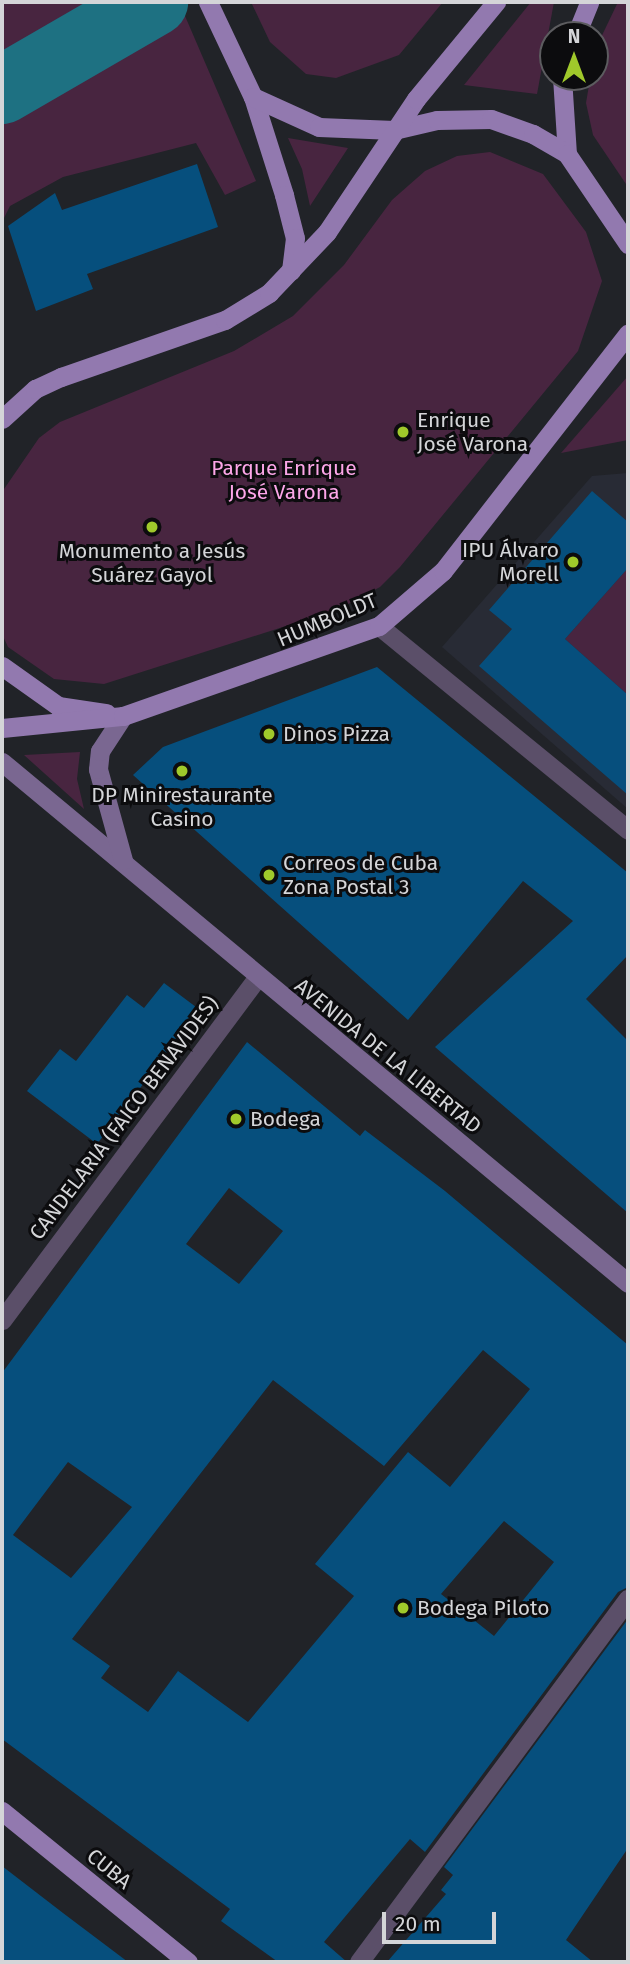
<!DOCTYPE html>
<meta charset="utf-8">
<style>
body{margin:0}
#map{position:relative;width:630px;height:1964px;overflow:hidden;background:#212328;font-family:"Fira Sans",sans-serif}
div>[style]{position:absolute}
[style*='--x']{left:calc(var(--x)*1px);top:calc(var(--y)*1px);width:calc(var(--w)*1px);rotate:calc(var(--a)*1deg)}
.built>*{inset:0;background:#282b35}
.green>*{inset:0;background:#482540}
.river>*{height:68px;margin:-34px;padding:0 34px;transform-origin:34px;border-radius:34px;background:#1e7182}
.building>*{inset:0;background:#064f7d}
.minor>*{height:19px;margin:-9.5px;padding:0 9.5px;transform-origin:9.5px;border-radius:9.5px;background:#5b4f69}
.secondary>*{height:19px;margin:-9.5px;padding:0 9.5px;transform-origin:9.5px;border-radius:9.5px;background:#7a6791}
.primary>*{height:19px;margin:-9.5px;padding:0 9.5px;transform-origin:9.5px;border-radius:9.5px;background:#9279af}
.dots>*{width:19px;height:19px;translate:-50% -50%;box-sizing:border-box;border:4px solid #0c0c0e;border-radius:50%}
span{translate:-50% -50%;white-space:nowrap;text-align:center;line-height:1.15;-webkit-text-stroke:6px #0c0c0e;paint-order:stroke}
.poi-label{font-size:21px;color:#d4d5d8}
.left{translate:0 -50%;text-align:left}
.right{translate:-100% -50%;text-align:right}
.park-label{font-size:21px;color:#fca6e8}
.street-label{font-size:21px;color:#d4d5d8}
.frame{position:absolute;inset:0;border:4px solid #d4d5d8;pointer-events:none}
.north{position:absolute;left:539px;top:21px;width:70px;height:70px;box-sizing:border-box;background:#0c0c0e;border:2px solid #5c5c5f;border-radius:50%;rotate:0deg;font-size:19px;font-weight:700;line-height:28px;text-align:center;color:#d4d5d8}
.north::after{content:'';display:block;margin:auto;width:24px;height:32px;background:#a0c92b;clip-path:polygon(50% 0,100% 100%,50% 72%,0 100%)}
.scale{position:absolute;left:382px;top:1912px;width:114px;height:32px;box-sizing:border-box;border:4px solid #d4d5d8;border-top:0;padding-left:9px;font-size:21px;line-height:24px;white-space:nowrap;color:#d4d5d8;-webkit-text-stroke:5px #0c0c0e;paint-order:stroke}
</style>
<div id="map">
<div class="built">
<div style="clip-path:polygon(628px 473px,628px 809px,442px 647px,592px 476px)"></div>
</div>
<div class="green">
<div style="clip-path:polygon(2px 2px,179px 2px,256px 181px,225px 195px,196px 143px,63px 177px,10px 206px,2px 222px)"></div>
<div style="clip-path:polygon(251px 2px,443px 2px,399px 55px,336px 78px,306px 74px,270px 42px)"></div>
<div style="clip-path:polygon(531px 2px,554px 2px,537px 94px,464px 85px)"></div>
<div style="clip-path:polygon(618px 2px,628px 2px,628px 187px,593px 135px,586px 103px,595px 50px)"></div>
<div style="clip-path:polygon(288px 138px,348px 148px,310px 206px,302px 169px)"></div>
<div style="clip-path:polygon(490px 152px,543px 174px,586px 232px,602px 281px,578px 351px,400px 567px,380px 587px,339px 609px,104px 684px,54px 679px,8px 647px,2px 634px,2px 492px,39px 438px,60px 422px,234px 351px,293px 316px,344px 265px,392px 200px,425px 171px,457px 156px)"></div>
<div style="clip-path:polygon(628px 376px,628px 440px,561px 453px)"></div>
<div style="clip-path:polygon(628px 568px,628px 695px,565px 639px)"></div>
<div style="clip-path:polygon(80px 752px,77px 779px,84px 809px,24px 755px)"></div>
</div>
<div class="river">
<div style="--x:2;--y:90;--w:176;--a:-30.1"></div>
</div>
<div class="building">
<div style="clip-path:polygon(197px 164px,218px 227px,87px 274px,93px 289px,36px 311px,8px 226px,55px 193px,62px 210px)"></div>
<div style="clip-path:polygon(592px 491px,628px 522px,628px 568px,565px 639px,628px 695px,628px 795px,479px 666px,512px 629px,489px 610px)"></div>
<div style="clip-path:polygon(377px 667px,628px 873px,628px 955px,586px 999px,628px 1041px,628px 1213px,435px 1047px,573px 921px,523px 881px,408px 1020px,133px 775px,163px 747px)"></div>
<div style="clip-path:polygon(164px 983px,200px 1010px,97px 1144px,27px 1091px,60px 1049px,76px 1061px,127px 995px,144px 1008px)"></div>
<div style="clip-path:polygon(evenodd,247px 1042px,360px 1136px,365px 1130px,445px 1191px,628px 1345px,628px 1587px,618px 1592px,425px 1852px,410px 1839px,324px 1942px,347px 1962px,278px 1962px,221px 1921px,230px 1909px,2px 1739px,2px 1373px,247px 1042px,229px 1188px,283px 1231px,239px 1284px,186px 1244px,229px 1188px,247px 1042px,483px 1350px,530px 1389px,450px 1487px,408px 1452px,315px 1564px,354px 1596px,248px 1722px,178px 1671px,148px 1712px,101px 1678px,110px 1666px,72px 1639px,273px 1380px,384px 1466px,483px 1350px,247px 1042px,68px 1462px,132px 1507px,71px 1578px,13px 1535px,68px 1462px,247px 1042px,504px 1521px,554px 1562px,494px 1636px,441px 1594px,504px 1521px)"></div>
<div style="clip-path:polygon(628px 1619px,628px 1848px,566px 1940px,593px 1962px,387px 1962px,446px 1894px,441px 1890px,453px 1875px,444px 1867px)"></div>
<div style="clip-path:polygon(2px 1866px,63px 1913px,128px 1962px,2px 1962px)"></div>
</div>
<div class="minor">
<div style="--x:379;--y:626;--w:322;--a:39.3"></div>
<div style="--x:2;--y:1320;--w:427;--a:-53.3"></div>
<div style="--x:359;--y:1962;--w:452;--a:-53.5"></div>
</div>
<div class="secondary">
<div style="--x:2;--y:762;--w:814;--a:39.77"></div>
<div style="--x:123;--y:860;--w:94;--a:-105.4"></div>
<div style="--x:98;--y:769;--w:18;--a:-84"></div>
<div style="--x:100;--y:751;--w:42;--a:-56.7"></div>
</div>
<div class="primary">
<div style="--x:208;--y:2;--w:105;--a:64.7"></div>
<div style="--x:253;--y:97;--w:103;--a:72.4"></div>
<div style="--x:284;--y:195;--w:44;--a:75.7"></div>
<div style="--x:295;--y:238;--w:33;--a:97"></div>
<div style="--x:576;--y:35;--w:35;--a:-68"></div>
<div style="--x:562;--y:77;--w:77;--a:86.3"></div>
<div style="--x:253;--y:97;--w:72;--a:24.4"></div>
<div style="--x:319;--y:127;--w:75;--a:2.3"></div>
<div style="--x:394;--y:130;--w:44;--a:-13.1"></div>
<div style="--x:437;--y:120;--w:54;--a:-1.1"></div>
<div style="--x:491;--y:119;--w:45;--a:19.7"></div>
<div style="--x:533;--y:134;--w:39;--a:30"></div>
<div style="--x:567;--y:154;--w:109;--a:55.9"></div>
<div style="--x:2;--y:419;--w:45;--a:-42.3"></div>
<div style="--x:35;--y:389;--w:29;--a:-25"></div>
<div style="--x:61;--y:377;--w:174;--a:-19.2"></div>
<div style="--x:225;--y:320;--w:52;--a:-31.5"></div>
<div style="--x:269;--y:293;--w:84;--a:-46.4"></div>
<div style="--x:327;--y:232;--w:160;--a:-56.2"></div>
<div style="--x:416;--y:99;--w:126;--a:-50.5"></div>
<div style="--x:2;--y:666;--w:69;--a:35.5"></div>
<div style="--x:58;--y:706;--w:49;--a:8.3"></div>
<div style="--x:2;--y:728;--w:122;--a:-5.7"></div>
<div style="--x:123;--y:716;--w:271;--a:-19.4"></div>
<div style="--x:379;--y:626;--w:84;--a:-40.7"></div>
<div style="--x:443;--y:571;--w:301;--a:-52.1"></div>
<div style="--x:2;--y:1811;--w:240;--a:39.1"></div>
</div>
<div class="dots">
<div style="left:403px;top:432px;background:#a0c92b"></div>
<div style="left:152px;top:527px;background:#a0c92b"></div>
<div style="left:573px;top:562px;background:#a0c92b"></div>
<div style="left:269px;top:734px;background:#a0c92b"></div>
<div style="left:182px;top:771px;background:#a0c92b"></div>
<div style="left:269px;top:875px;background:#a0c92b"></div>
<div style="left:236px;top:1119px;background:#a0c92b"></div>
<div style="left:403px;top:1608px;background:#a0c92b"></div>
</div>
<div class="poi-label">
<span class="left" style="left:417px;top:432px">Enrique<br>José Varona</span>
<span class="right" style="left:559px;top:562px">IPU Álvaro<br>Morell</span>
<span style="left:152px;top:563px">Monumento a Jesús<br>Suárez Gayol</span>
<span class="left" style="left:283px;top:734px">Dinos Pizza</span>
<span style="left:182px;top:807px">DP Minirestaurante<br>Casino</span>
<span class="left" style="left:283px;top:875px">Correos de Cuba<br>Zona Postal 3</span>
<span class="left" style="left:250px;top:1119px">Bodega</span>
<span class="left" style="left:417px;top:1608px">Bodega Piloto</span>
</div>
<div class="park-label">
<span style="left:284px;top:480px">Parque Enrique<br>José Varona</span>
</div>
<div class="street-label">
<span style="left:327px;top:620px;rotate:-23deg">HUMBOLDT</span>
<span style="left:388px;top:1056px;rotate:39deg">AVENIDA DE LA LIBERTAD</span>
<span style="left:124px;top:1118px;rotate:-53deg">CANDELARIA (FAICO BENAVIDES)</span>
<span style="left:109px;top:1869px;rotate:39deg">CUBA</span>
</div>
<div class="frame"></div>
<div class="north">N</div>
<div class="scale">20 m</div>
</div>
